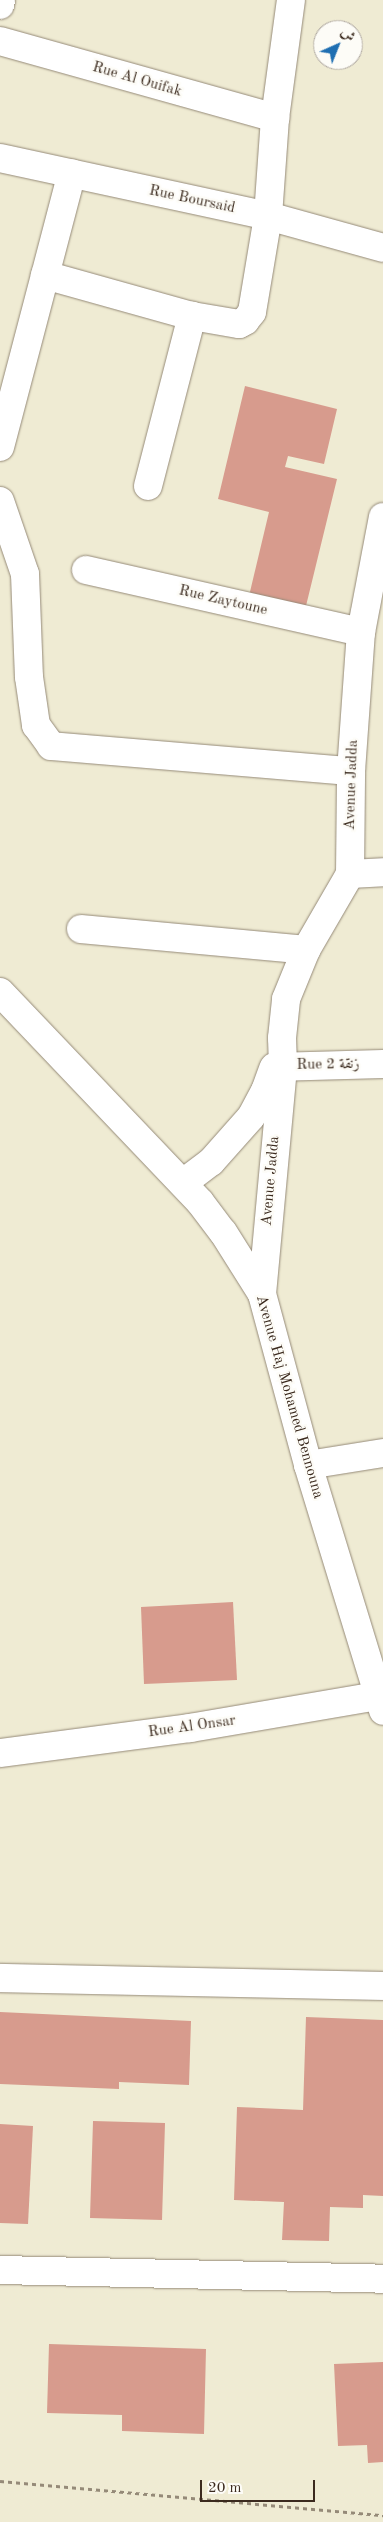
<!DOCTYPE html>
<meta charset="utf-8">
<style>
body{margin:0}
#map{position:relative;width:383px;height:2522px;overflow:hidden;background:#efebd3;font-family:"Old Standard TT",Amiri,serif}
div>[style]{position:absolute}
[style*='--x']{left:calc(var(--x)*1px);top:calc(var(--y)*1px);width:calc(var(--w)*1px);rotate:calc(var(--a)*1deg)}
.building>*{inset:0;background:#d79b8d}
.path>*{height:3px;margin-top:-1.5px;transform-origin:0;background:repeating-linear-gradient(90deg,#958a78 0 4px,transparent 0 8px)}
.roads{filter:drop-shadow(0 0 1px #958a78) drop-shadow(0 0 1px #958a78)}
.minor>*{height:28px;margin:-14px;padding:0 14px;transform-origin:14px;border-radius:14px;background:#fff}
span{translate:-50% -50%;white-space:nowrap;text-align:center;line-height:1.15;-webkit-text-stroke:4.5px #fdfcf7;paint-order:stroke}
.street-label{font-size:15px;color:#3b2a1e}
.north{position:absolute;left:313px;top:20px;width:50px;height:50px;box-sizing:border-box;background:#fdfcf7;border:1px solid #afa8a0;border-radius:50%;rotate:44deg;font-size:14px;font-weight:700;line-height:20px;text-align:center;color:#3b2a1e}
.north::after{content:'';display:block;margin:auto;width:18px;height:22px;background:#1f6fb2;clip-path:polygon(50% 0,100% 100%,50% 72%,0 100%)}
.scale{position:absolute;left:200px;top:2480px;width:115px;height:22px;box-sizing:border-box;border:2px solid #3b2a1e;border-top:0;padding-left:6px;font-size:15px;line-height:18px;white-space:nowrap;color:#3b2a1e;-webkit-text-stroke:4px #fdfcf7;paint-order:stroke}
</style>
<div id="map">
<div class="building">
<div style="clip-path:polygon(245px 386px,337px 409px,324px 464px,288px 456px,285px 467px,337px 479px,305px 610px,249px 596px,269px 512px,218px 499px)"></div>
<div style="clip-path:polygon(233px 1602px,237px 1680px,144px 1684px,141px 1607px)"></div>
<div style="clip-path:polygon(0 2012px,191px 2021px,189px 2085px,119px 2082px,119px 2089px,0 2084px)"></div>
<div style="clip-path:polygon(306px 2017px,383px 2020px,383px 2196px,363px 2195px,363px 2208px,330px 2207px,329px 2241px,282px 2240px,284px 2202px,234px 2200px,237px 2107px,303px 2110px)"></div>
<div style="clip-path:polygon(93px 2121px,165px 2123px,162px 2220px,90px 2218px)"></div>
<div style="clip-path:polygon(0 2124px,33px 2126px,28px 2224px,0 2223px)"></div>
<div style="clip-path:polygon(49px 2344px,206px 2349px,204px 2434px,122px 2431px,122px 2415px,47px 2413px)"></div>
<div style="clip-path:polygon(383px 2362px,383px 2462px,368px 2463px,367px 2445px,338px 2446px,334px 2364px)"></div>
</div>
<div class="path">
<div style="--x:0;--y:2481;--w:385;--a:5.1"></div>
</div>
<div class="roads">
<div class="minor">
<div style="--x:0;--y:5;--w:5;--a:-79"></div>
<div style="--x:0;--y:41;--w:286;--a:15.6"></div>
<div style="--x:0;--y:158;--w:274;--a:12.2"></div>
<div style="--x:268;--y:216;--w:119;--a:15.5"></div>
<div style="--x:45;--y:275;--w:153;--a:15.6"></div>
<div style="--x:0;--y:447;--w:283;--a:-75.3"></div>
<div style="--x:148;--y:486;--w:176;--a:-75.5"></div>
<div style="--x:192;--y:316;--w:48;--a:9.7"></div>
<div style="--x:239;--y:324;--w:7;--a:-27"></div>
<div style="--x:245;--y:321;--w:11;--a:-52"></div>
<div style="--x:252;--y:312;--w:97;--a:-80.5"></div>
<div style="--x:268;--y:216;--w:98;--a:-85.9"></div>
<div style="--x:275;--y:118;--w:119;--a:-82.3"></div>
<div style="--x:0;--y:501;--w:77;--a:71.1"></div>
<div style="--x:25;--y:574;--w:103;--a:87.8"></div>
<div style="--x:29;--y:677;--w:49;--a:81.7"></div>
<div style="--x:36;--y:725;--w:26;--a:54"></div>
<div style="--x:51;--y:746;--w:301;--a:4.8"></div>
<div style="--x:86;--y:570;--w:282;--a:12.7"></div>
<div style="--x:350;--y:874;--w:33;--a:-3"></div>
<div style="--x:81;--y:929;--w:226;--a:5.3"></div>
<div style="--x:0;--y:992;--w:290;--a:46.4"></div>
<div style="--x:200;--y:1202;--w:38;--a:53"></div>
<div style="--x:223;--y:1232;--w:73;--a:57.8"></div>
<div style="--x:262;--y:1294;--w:177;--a:74.9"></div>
<div style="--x:308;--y:1465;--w:257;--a:73"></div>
<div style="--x:274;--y:1067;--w:109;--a:-1.6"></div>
<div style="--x:183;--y:1183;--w:35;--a:-37"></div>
<div style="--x:211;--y:1162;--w:60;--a:-48.4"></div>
<div style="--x:251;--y:1117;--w:30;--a:-62"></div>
<div style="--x:265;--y:1091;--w:23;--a:-70"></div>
<div style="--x:262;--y:1294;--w:229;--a:-84.7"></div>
<div style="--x:283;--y:1066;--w:28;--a:-92"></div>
<div style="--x:282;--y:1038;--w:39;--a:-84"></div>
<div style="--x:286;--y:999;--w:53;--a:-67.8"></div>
<div style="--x:306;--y:950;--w:88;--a:-59.9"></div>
<div style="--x:350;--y:874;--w:103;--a:-89.4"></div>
<div style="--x:351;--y:771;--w:139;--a:-85.9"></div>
<div style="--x:361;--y:632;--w:117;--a:-79.2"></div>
<div style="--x:308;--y:1465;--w:76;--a:-9.1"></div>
<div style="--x:0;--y:1753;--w:192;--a:-7.5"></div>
<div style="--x:190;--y:1728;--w:196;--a:-9.7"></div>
<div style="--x:0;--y:1978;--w:383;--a:1.2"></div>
<div style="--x:0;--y:2270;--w:383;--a:1.3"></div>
</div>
</div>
<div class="street-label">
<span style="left:137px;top:80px;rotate:16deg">Rue Al Ouifak</span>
<span style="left:192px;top:200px;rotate:12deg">Rue Boursaid</span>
<span style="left:223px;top:601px;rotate:13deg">Rue Zaytoune</span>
<span style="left:352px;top:785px;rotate:-88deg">Avenue Jadda</span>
<span style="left:328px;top:1065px;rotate:-1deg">Rue 2 زنقة</span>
<span style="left:271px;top:1181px;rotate:-85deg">Avenue Jadda</span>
<span style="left:289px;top:1397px;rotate:74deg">Avenue Haj Mohamed Bennouna</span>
<span style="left:192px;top:1727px;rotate:-8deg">Rue Al Onsar</span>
</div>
<div class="north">ش</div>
<div class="scale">20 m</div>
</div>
